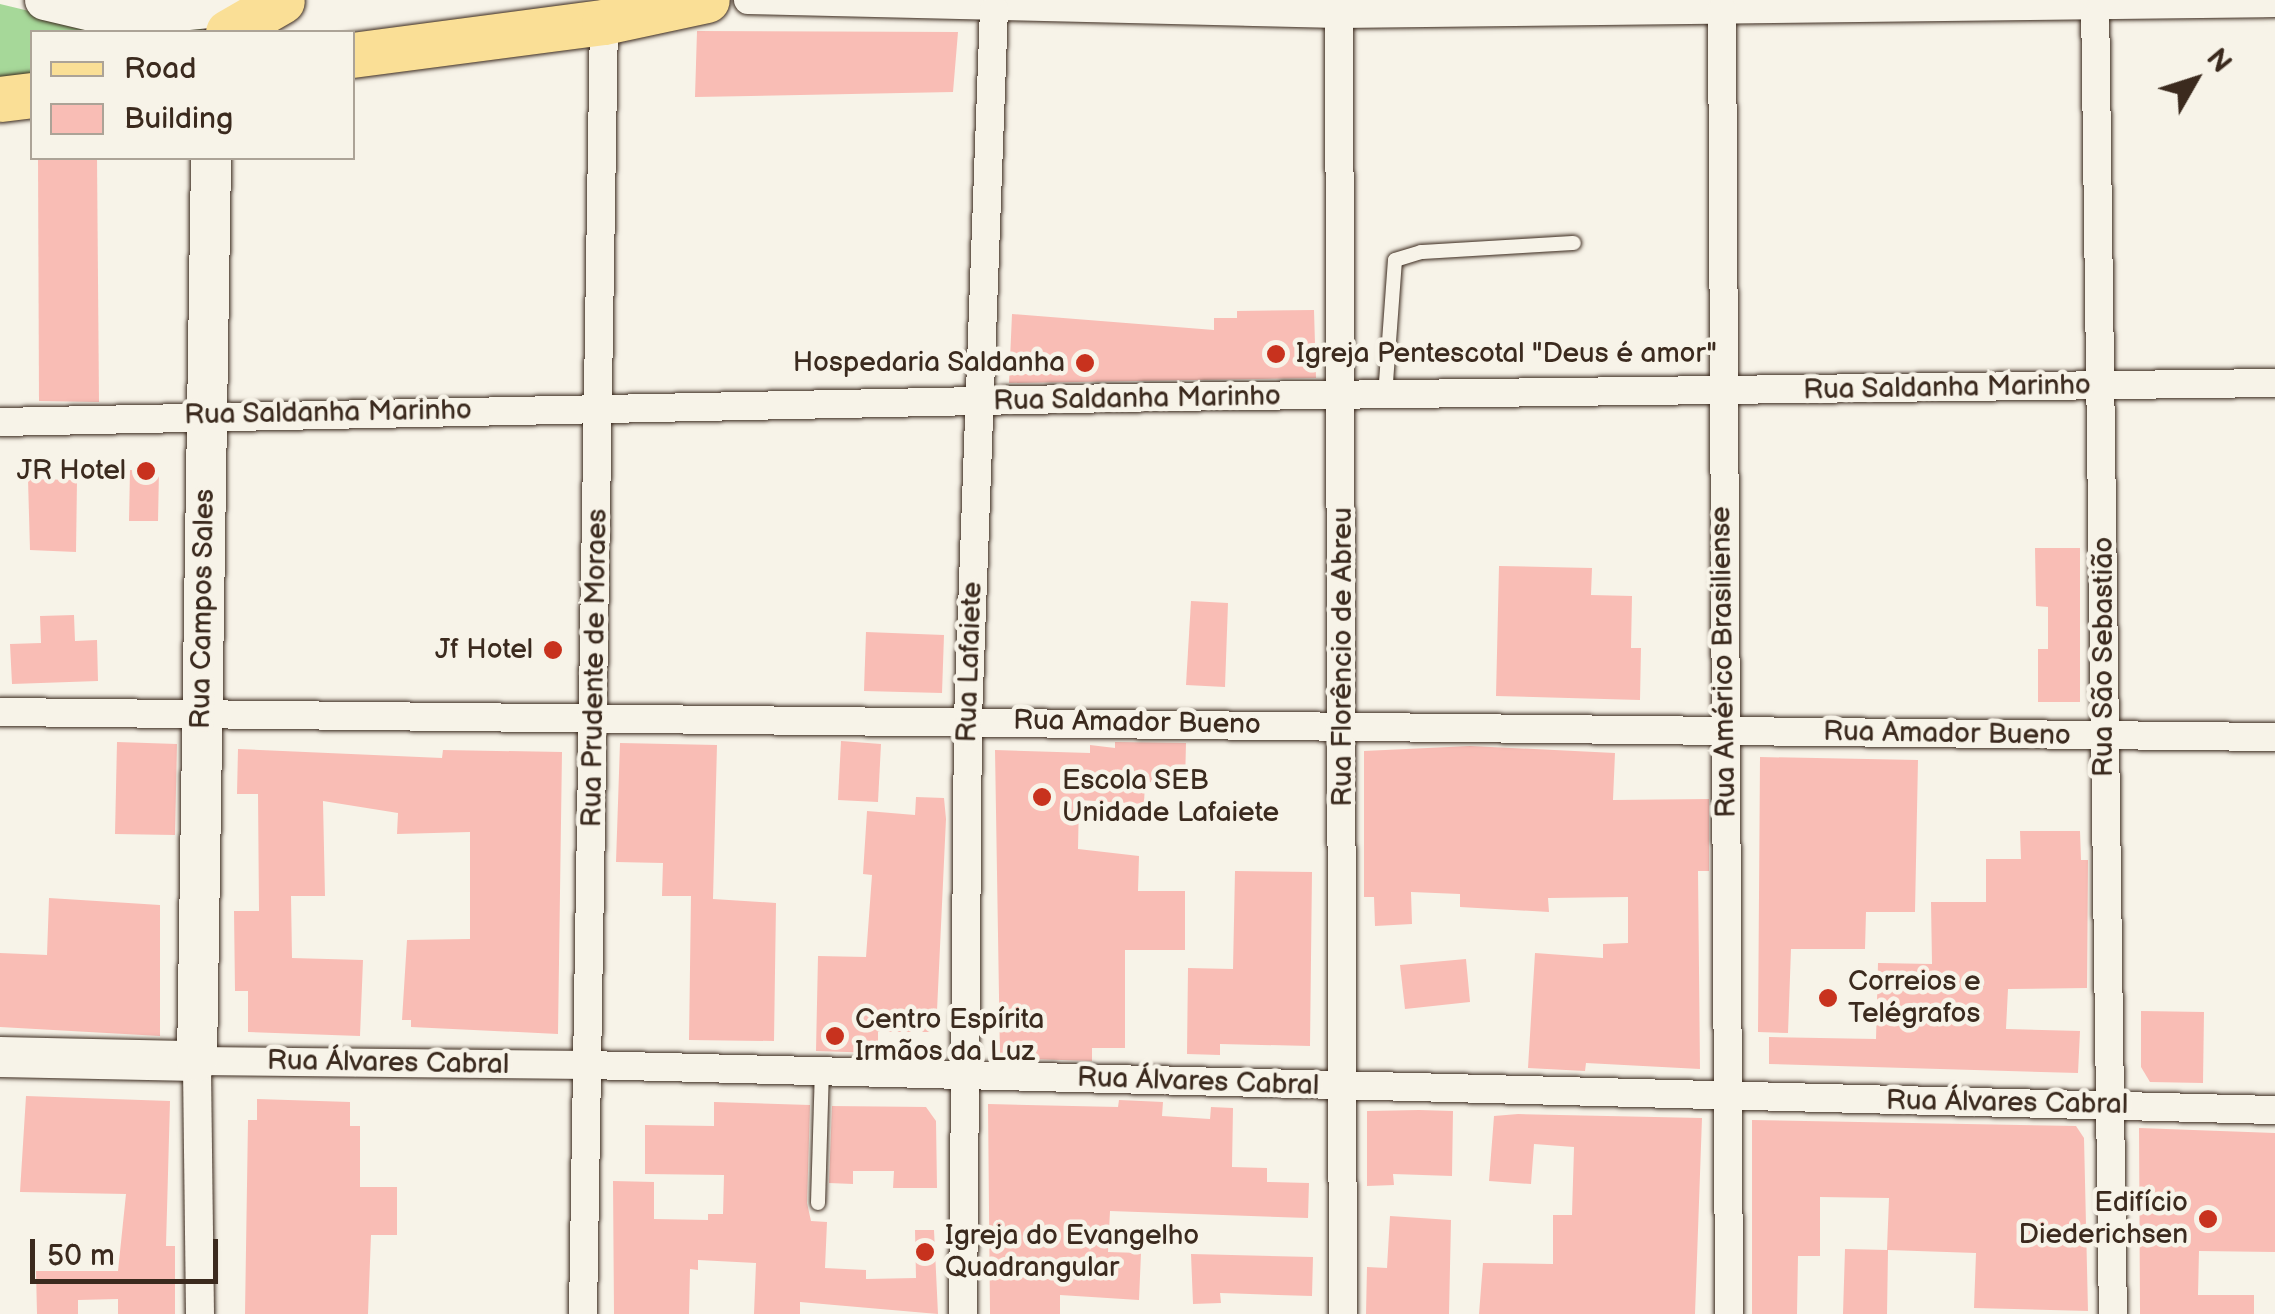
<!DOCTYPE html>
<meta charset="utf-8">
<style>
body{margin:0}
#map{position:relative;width:2275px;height:1314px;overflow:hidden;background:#f7f3e8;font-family:"Balsamiq Sans",sans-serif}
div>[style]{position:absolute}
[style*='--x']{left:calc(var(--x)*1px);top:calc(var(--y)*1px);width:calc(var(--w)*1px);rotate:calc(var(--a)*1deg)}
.green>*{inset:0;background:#a6d899}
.building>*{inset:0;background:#f9bdb5}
.roads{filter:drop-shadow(0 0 2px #3b2a1e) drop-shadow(0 0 2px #3b2a1e)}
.lane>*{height:14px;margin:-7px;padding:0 7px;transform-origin:7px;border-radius:7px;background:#f7f3e8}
.street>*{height:28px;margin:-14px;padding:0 14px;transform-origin:14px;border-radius:14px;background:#f7f3e8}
.secondary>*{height:40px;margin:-20px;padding:0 20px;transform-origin:20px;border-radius:20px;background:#f7f3e8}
.primary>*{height:45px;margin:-22.5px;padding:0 22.5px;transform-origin:22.5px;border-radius:22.5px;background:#fadf96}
.dots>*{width:28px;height:28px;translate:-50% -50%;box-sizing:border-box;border:5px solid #f7f3e8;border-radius:50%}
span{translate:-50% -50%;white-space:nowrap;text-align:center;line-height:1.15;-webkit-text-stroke:9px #f7f3e8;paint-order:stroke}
.poi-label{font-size:28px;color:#3b2a1e}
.left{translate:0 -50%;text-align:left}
.right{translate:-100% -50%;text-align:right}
.street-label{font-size:28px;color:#3b2a1e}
.legend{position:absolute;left:30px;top:30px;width:325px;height:130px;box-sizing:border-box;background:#f7f3e8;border:2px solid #aca397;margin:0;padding:12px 18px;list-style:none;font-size:30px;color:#3b2a1e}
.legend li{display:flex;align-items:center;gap:20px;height:50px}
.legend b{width:50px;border:2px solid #aca397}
.north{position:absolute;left:2145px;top:30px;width:100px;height:100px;-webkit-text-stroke:8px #f7f3e8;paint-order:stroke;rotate:51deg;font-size:28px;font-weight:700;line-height:40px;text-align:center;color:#3b2a1e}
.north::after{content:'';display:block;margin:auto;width:35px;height:45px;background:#3b2a1e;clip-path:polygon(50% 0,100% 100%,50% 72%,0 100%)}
.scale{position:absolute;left:30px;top:1239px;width:188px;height:45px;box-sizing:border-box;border:5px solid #3b2a1e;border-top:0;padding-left:12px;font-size:30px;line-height:35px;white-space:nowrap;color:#3b2a1e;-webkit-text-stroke:8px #f7f3e8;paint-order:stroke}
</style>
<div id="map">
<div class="green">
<div style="clip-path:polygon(0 4px,54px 17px,205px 24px,201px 32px,32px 32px,32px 79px,0 84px)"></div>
</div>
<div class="building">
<div style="clip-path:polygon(697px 31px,958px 32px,953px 92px,695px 97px)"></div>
<div style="clip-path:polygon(38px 158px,97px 158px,99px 402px,39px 401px)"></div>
<div style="clip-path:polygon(1314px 310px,1316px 378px,1009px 383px,1012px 314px,1214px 330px,1214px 318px,1237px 318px,1237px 311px)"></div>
<div style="clip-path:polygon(130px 470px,159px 471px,158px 521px,129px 521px)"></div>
<div style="clip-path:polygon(28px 479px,77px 480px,76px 552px,30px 550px)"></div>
<div style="clip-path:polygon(2035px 548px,2080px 548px,2080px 702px,2038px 702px,2038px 649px,2048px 649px,2048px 607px,2036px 606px)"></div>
<div style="clip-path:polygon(1499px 566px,1592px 568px,1591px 595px,1632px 596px,1631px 648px,1641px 648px,1640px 700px,1496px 696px)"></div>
<div style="clip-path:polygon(1191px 601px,1228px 603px,1225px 687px,1186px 685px)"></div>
<div style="clip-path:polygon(74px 615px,75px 641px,97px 640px,98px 681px,12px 684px,10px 644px,41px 643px,40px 616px)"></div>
<div style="clip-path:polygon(866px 632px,944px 635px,942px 693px,864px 691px)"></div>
<div style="clip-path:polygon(841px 741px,881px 744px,878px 802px,838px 800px)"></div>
<div style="clip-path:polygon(117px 742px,177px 744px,175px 835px,115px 834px)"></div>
<div style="clip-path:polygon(1115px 742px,1186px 743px,1185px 784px,1145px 782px,1144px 804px,1079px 800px,1078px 849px,1139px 856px,1138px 891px,1185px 891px,1185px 950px,1125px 950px,1125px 1048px,1092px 1048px,1092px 1061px,1000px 1058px,995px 750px,1090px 753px,1090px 745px,1115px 748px)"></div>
<div style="clip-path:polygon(620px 743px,717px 745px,713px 899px,776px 903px,774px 1041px,689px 1040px,691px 896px,662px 896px,663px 863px,616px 862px)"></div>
<div style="clip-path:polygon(1470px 746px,1615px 753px,1613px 800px,1709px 799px,1709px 871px,1698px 871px,1700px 1069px,1586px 1063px,1585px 1071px,1528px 1068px,1535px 953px,1603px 958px,1603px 944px,1628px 943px,1628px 897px,1548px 898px,1549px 912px,1460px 907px,1460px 894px,1411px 892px,1412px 924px,1375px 926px,1374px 897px,1364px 897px,1364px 751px)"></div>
<div style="clip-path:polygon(238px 749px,442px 758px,443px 750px,562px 752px,558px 1034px,411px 1027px,411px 1020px,402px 1020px,407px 940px,470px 939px,470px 832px,397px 834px,398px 813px,323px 801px,325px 896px,291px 896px,292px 958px,363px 960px,360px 1036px,248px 1032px,248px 991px,235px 991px,234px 911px,259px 911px,258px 794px,237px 794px)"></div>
<div style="clip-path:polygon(1760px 757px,1918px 760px,1915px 912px,1866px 912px,1865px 949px,1791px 949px,1788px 1033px,1758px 1032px)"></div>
<div style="clip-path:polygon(916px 797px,944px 798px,946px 819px,936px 1032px,878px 1032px,878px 1053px,816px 1051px,818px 956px,866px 957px,872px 875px,863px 874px,867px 811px,915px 815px)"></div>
<div style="clip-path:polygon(2020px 831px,2080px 831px,2081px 860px,2088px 860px,2087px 988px,2008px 989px,2006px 1029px,2080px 1031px,2078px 1073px,1769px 1064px,1769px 1037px,1876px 1039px,1878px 963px,1932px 964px,1931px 902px,1986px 902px,1986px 859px,2021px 859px)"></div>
<div style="clip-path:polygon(1235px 871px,1312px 872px,1310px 1046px,1220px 1044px,1220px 1055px,1187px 1054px,1188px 968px,1233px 969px)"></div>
<div style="clip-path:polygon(49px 898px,160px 905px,160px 1036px,0 1027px,0 953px,47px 955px)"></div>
<div style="clip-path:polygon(1466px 959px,1470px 1002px,1405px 1009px,1400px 965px)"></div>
<div style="clip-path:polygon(2141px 1011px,2204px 1012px,2203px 1083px,2150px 1082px,2141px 1067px)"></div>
<div style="clip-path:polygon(26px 1096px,170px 1101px,166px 1246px,175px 1246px,175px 1314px,118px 1314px,118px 1299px,78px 1300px,78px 1314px,37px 1314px,36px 1271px,118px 1271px,126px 1194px,20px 1192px)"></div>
<div style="clip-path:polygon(257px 1099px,350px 1102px,350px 1126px,360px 1126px,360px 1187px,397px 1187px,397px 1235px,371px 1235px,368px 1314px,245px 1314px,248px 1120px,257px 1120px)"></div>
<div style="clip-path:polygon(1119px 1100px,1163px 1102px,1162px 1116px,1210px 1119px,1211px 1107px,1233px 1108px,1232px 1167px,1267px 1168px,1267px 1182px,1309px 1183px,1308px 1218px,1110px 1211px,1108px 1252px,1141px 1253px,1139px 1300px,1060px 1295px,1060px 1314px,990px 1314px,988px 1104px,1118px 1107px)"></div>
<div style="clip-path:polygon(714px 1102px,810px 1105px,807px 1203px,811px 1221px,827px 1222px,825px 1268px,866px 1270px,866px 1279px,916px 1278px,915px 1230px,934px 1230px,938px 1314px,800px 1302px,800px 1314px,754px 1314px,756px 1263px,698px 1260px,698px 1270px,690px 1269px,689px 1314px,614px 1314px,613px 1181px,654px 1182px,654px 1219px,708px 1220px,708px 1214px,723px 1214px,724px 1175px,645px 1174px,645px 1125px,714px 1126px)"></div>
<div style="clip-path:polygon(832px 1106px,926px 1107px,936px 1121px,937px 1188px,893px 1188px,894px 1171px,853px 1171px,853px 1184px,829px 1183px)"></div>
<div style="clip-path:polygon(1419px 1110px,1453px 1111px,1452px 1176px,1393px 1174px,1394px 1185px,1367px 1186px,1367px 1111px)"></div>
<div style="clip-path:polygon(1518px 1114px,1702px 1118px,1695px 1314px,1479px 1314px,1483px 1263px,1553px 1264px,1553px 1215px,1572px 1215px,1574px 1147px,1534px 1144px,1531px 1184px,1489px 1181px,1494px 1116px)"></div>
<div style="clip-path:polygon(1752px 1120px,2076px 1126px,2084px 1138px,2088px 1311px,1974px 1308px,1976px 1253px,1888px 1250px,1887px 1314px,1843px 1314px,1845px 1249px,1887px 1250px,1889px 1198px,1820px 1197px,1820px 1256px,1798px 1256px,1797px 1314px,1752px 1314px)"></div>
<div style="clip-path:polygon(2139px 1128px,2275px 1133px,2275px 1252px,2199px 1251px,2198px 1295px,2254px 1295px,2254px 1314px,2140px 1314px)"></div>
<div style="clip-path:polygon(1390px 1216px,1451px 1220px,1449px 1314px,1366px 1314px,1367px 1267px,1387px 1268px)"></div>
<div style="clip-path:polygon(1191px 1254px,1313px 1257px,1312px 1296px,1220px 1293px,1221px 1303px,1193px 1304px)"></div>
</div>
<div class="roads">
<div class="lane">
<div style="--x:1385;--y:396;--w:136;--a:-85.8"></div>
<div style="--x:1395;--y:260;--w:27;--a:-17"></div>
<div style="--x:1421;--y:252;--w:153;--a:-3.4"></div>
<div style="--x:818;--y:1203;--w:131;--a:-88.3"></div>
</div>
<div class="street">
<div style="--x:748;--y:0;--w:591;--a:1.36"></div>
<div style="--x:1339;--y:14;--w:936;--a:-0.67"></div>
<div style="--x:1339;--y:0;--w:1314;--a:89.83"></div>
<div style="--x:2095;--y:0;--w:1314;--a:89.22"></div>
<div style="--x:1722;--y:10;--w:1304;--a:89.69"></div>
<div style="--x:0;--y:422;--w:1161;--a:-1.23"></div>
<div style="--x:1161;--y:397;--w:1114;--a:-0.72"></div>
<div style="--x:0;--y:712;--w:2275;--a:0.63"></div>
<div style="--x:200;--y:1314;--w:253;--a:-90.7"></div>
<div style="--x:197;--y:1061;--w:391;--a:0.6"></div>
<div style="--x:588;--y:1065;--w:1688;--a:1.53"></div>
<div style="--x:583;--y:1314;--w:1292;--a:-89.07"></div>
<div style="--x:963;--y:1314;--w:596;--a:-89.52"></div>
<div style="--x:968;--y:718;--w:708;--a:-87.9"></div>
</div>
<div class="secondary">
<div style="--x:45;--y:0;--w:74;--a:13.3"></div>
<div style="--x:117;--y:17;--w:163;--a:-5.6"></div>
<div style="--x:0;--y:1057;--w:197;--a:1.2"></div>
<div style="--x:197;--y:1061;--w:903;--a:-89.11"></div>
</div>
<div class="primary">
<div style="--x:228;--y:32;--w:62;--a:-29.9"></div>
<div style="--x:352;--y:55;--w:254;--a:-7.5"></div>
<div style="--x:604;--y:22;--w:105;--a:-12.1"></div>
<div style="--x:0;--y:99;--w:32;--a:-7"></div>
</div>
</div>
<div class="dots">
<div style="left:1276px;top:354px;background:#c8321e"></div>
<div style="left:1085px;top:363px;background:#c8321e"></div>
<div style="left:146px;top:471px;background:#c8321e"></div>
<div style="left:553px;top:650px;background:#c8321e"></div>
<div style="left:1042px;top:797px;background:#c8321e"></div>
<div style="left:1828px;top:998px;background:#c8321e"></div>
<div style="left:835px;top:1036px;background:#c8321e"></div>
<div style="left:2208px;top:1219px;background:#c8321e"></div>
<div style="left:925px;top:1252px;background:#c8321e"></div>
</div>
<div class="poi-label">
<span class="left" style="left:1296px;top:354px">Igreja Pentescotal "Deus é amor"</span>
<span class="right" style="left:1065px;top:363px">Hospedaria Saldanha</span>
<span class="right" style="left:126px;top:471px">JR Hotel</span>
<span class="right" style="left:533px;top:650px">Jf Hotel</span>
<span class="left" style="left:1062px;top:797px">Escola SEB<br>Unidade Lafaiete</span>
<span class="left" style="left:1848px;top:998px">Correios e<br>Telégrafos</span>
<span class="left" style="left:855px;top:1036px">Centro Espírita<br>Irmãos da Luz</span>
<span class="right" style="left:2188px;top:1219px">Edifício<br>Diederichsen</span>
<span class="left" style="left:945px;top:1252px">Igreja do Evangelho<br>Quadrangular</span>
</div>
<div class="street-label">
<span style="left:1947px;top:388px;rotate:-1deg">Rua Saldanha Marinho</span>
<span style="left:1137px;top:399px;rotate:-1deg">Rua Saldanha Marinho</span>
<span style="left:328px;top:413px;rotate:-1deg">Rua Saldanha Marinho</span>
<span style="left:203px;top:609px;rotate:-89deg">Rua Campos Sales</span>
<span style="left:1343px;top:657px;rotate:-90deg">Rua Florêncio de Abreu</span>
<span style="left:2104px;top:657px;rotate:-90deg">Rua São Sebastião</span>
<span style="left:970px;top:662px;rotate:-88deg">Rua Lafaiete</span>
<span style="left:1724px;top:662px;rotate:-91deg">Rua Américo Brasiliense</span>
<span style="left:595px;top:668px;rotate:-89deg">Rua Prudente de Moraes</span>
<span style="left:1137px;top:723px;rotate:1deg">Rua Amador Bueno</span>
<span style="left:1947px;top:734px;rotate:1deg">Rua Amador Bueno</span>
<span style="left:388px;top:1063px;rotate:1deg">Rua Álvares Cabral</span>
<span style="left:1198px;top:1082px;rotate:2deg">Rua Álvares Cabral</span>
<span style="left:2007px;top:1103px;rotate:1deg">Rua Álvares Cabral</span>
</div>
<ul class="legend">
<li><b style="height:12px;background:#fadf96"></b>Road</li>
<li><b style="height:28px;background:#f9bdb5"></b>Building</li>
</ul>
<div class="north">N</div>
<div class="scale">50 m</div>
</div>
